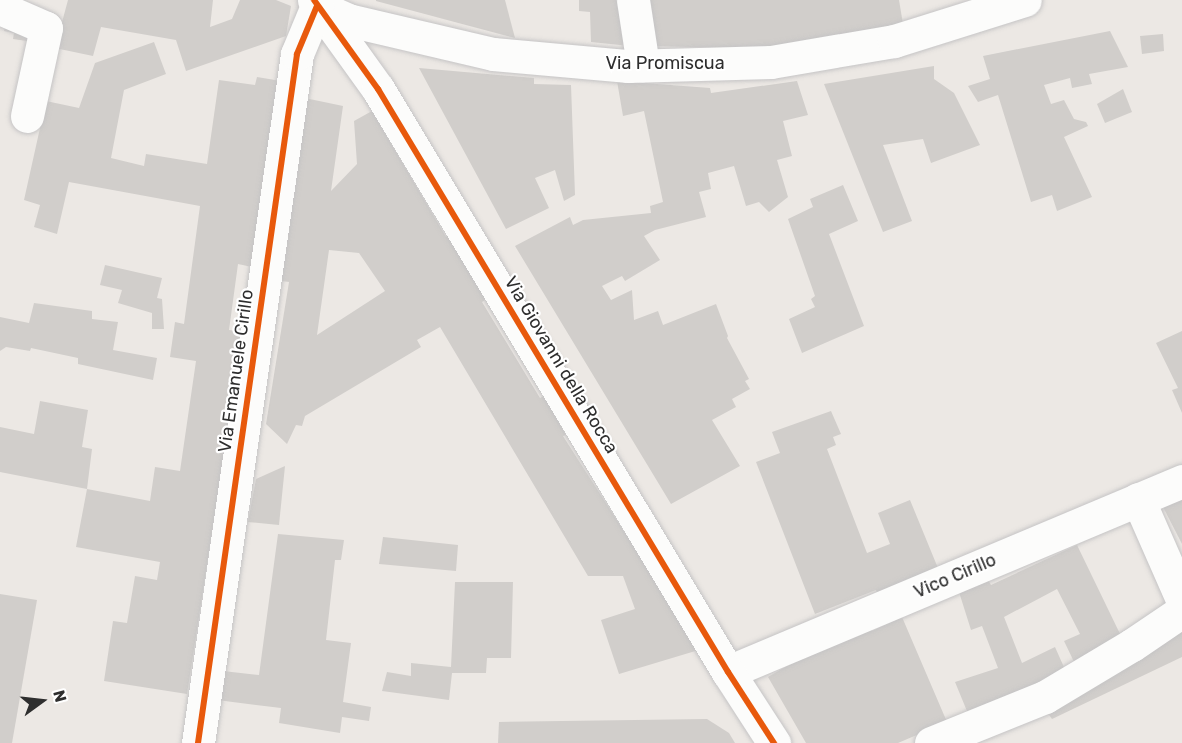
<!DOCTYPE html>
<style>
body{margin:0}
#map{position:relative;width:1182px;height:743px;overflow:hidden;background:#ece8e4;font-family:Rubik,sans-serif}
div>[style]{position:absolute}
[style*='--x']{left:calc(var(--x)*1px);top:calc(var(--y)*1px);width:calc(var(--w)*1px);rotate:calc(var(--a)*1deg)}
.building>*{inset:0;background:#d1cecb}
.roads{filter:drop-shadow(0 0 2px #c5c4c5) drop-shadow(0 0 2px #c5c4c5)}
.minor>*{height:33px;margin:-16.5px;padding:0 16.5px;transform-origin:16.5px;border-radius:16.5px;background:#fcfcfb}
.tertiary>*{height:33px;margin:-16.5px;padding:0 16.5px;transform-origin:16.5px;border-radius:16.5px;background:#fcfcfb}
.cycleway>*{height:6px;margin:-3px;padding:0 3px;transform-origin:3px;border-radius:3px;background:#e8590c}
span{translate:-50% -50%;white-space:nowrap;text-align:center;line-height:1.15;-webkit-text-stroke:4.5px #fff;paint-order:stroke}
.street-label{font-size:18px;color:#2e2e2e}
.north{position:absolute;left:12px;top:671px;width:60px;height:60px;-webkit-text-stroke:4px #fff;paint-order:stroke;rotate:75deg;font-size:16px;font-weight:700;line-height:24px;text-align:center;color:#2e2e2e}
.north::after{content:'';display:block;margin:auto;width:21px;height:27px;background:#2e2e2e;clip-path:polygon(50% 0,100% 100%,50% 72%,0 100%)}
</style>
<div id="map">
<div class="building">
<div style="clip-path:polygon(68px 0,213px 0,210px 27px,232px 19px,240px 0,276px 0,291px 6px,286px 36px,186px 71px,176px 40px,101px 27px,93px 56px,55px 48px)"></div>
<div style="clip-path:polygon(505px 0,515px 38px,376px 1px,376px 0)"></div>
<div style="clip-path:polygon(579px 0,625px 0,630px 46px,591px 42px,590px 12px,579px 11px)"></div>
<div style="clip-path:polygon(643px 0,899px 0,904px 30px,814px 50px,649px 46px)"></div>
<div style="clip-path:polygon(7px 19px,34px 42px,13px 39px,14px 33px,4px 31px)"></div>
<div style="clip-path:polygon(1110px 31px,1128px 67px,1089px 74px,1092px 84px,1072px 88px,1070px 78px,1044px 85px,1051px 104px,1064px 100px,1074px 119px,1086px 122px,1088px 126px,1064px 137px,1092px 197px,1057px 211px,1052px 195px,1031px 202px,998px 95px,978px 102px,968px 86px,990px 79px,983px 56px)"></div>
<div style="clip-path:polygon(1163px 34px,1164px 51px,1142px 54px,1140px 36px)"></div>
<div style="clip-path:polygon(154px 42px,166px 74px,124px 90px,111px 158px,144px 166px,146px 154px,207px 164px,219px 80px,255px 85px,257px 77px,281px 81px,252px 267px,238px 264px,229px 330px,243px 332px,187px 694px,104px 681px,113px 621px,127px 623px,135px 576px,157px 580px,160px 562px,76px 547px,87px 489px,150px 501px,155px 467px,180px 471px,196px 361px,170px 357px,175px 322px,184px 324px,200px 206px,69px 182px,57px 234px,34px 227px,40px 205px,24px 200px,46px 101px,79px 108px,95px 63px)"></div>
<div style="clip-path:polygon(934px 66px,934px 79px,954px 93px,980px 145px,931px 163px,923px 139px,883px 145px,912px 221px,883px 232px,824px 84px)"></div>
<div style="clip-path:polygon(419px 68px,534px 78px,534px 84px,571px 85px,575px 195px,564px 201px,555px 170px,535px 178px,549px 208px,506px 229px)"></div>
<div style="clip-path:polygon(617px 81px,710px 88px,711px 93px,797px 81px,808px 115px,783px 121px,792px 156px,777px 160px,788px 197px,769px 212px,759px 202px,746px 206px,734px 166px,708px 173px,711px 189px,699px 192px,706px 217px,655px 230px,644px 236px,660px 260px,625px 281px,622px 276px,602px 286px,611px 300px,632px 290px,634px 320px,658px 311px,663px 325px,716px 304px,728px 336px,727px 338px,749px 379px,745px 381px,750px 389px,732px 399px,736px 407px,712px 420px,740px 466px,671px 504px,515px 246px,570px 217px,573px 225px,583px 220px,651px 213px,650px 206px,663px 202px,644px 111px,623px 116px)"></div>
<div style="clip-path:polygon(1123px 89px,1132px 112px,1105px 123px,1097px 104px)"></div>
<div style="clip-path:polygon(evenodd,300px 97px,343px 106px,331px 191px,357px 164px,354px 121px,372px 111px,446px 237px,449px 235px,488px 298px,482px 302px,540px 398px,544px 396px,566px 435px,563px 436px,625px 533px,630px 529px,702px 649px,619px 674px,601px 620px,635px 609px,623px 576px,588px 576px,440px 327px,417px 340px,421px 347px,305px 416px,302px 426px,296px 425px,287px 444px,266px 424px,289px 282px,274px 280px,300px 97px,329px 250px,359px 253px,385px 291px,317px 335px,329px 250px)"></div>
<div style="clip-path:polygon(843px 185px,858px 221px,829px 234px,864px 326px,802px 353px,789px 319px,815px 307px,811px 299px,815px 296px,788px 219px,813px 207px,810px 199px)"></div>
<div style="clip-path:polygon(105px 265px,162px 278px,157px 298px,162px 299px,164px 329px,152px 329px,152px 313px,118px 303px,122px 290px,100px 285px)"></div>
<div style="clip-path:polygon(34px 303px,92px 311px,92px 319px,118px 322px,113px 350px,157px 358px,153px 380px,78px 364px,78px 358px,31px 348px,30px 351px,6px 347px,0 351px,0 317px,29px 323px)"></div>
<div style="clip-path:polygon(1182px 331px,1182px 413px,1172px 390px,1178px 388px,1156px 343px)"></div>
<div style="clip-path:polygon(40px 401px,88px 410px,82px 447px,92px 449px,87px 489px,0 472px,0 427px,34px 434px)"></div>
<div style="clip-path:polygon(831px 411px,841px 434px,833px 437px,836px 445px,827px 449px,867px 553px,890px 544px,878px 513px,910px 500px,940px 573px,880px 601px,876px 590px,815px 614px,756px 462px,780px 453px,772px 432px)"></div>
<div style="clip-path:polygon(285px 466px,279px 525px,248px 522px,256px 479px)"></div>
<div style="clip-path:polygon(1182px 492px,1182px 544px,1161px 503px)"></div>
<div style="clip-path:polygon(278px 534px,344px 540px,341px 560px,335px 560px,326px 640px,351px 643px,343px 702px,371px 707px,369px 721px,342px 717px,340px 733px,279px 723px,281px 708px,217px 700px,223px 671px,259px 675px)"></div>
<div style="clip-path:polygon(383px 537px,458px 545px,456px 571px,379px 564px)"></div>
<div style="clip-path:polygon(1077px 545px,1122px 638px,1077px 668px,1064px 641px,1080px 634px,1057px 589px,1004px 617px,1022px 663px,1055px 647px,1067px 674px,969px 716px,955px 682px,998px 668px,982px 626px,971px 630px,959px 592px,988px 580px,991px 585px)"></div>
<div style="clip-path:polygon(455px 582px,513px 582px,511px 658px,487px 658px,486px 673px,452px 673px,449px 700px,382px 691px,387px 672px,411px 676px,411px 663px,451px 667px)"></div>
<div style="clip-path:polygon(0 594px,37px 600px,12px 743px,0 743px)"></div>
<div style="clip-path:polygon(902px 617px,947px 722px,898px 743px,806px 743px,768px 677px,804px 656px,871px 626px,872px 631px)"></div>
<div style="clip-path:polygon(1182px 630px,1182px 657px,1052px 719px,1044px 708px)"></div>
<div style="clip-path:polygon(707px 719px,729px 733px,735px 743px,498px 743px,499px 722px)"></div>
</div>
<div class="roads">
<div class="minor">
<div style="--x:633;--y:0;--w:66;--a:81.3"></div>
<div style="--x:0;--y:8;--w:50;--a:23.5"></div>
<div style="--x:46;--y:28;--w:90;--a:102.2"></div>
<div style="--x:1138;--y:499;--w:109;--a:66.3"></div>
<div style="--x:728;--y:672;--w:493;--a:-22.8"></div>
<div style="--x:931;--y:743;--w:123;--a:-22"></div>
<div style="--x:1045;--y:697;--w:101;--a:-30.9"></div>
<div style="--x:1132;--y:645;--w:60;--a:-34.2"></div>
</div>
<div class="tertiary">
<div style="--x:314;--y:0;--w:110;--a:54.3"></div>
<div style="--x:378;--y:89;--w:680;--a:59.02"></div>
<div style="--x:728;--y:672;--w:85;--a:57.1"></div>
<div style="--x:317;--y:6;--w:34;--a:24"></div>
<div style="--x:348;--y:20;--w:149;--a:13.2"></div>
<div style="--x:493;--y:54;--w:136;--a:5.1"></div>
<div style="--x:628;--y:66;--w:143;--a:-1.6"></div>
<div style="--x:771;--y:62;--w:125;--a:-9.7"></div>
<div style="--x:894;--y:41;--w:137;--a:-17.4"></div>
<div style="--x:198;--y:743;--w:696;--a:-81.82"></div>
<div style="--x:297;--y:54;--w:52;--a:-67.4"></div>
</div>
</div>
<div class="cycleway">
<div style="--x:314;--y:0;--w:110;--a:54.3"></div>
<div style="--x:378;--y:89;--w:680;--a:59.02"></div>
<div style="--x:728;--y:672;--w:85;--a:57.1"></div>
<div style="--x:198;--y:743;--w:696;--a:-81.82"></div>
<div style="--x:297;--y:54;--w:52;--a:-67.4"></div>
</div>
<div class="street-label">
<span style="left:665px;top:63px">Via Promiscua</span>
<span style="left:561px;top:365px;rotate:59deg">Via Giovanni della Rocca</span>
<span style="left:236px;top:371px;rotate:-82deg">Via Emanuele Cirillo</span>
<span style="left:955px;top:576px;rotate:-23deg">Vico Cirillo</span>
</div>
<div class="north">N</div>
</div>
